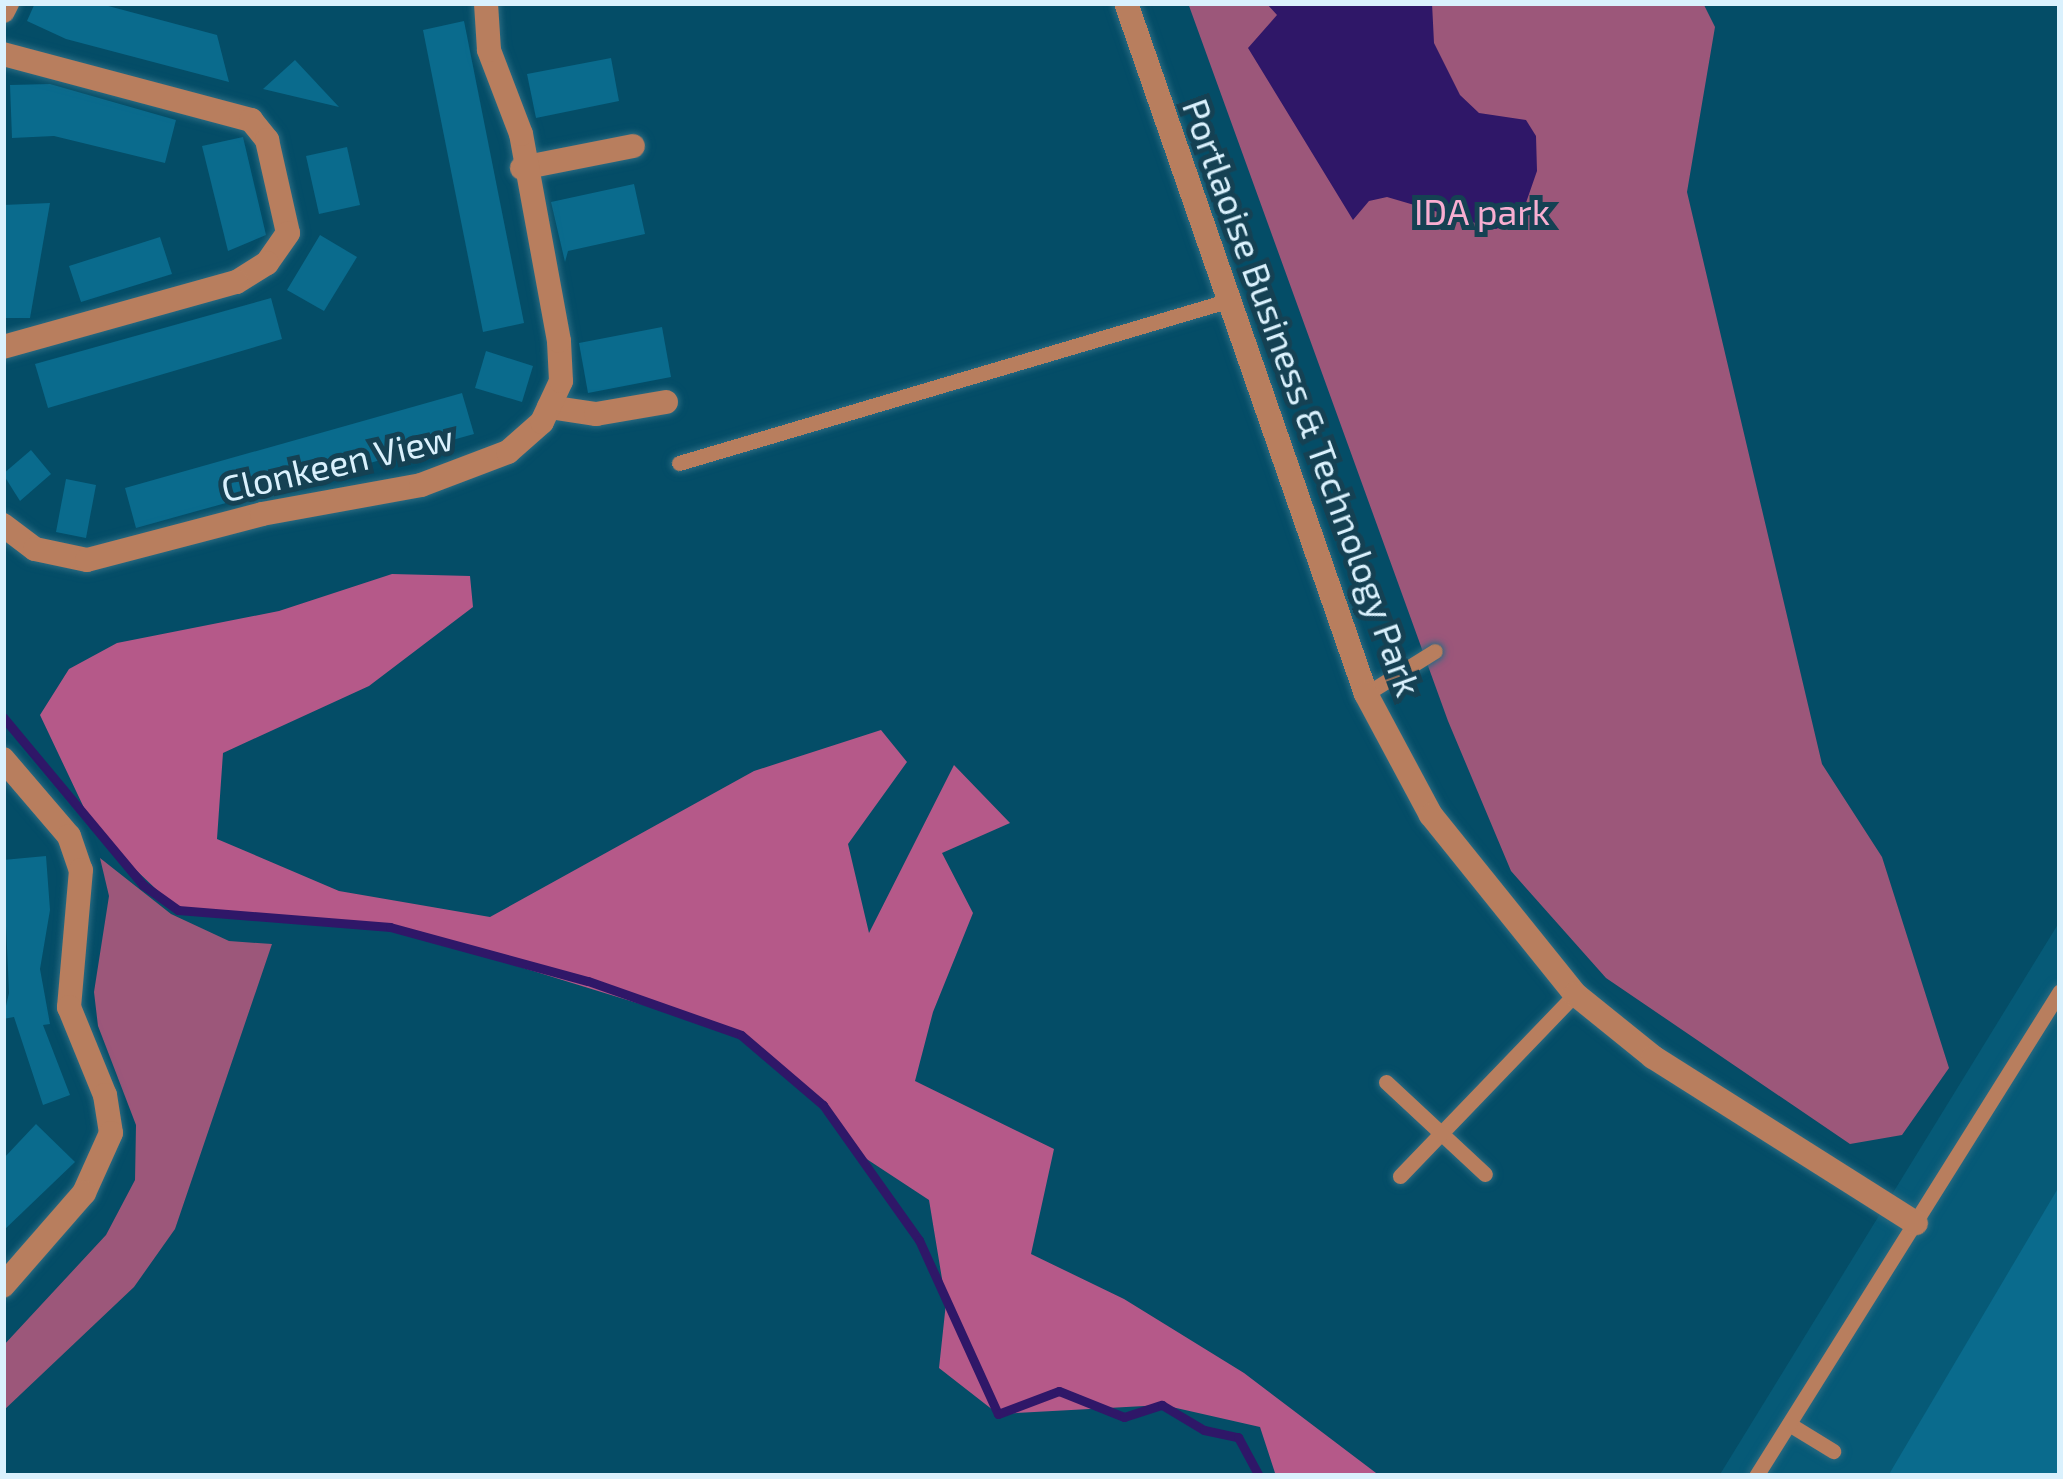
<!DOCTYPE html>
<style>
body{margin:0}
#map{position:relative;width:2063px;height:1479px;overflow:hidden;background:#044d67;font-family:"Exo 2",sans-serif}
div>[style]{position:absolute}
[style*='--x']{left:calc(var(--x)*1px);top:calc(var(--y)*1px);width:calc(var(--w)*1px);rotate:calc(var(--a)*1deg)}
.built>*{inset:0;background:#065a77}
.green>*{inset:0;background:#9c577a}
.forest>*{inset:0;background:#b55989}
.water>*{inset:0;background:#2f1768}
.stream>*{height:9px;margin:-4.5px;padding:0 4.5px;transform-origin:4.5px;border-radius:4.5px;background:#2f1768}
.building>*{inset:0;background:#0a6b8d}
.roads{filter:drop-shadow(0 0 3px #2b6b82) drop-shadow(0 0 3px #2b6b82)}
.service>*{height:15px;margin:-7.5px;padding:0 7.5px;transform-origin:7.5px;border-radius:7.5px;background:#b87e5e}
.minor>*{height:24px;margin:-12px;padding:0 12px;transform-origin:12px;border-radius:12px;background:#b87e5e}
span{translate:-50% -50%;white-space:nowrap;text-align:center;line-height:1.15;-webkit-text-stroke:10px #154153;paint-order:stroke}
.park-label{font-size:36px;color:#f8aed1}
.street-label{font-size:36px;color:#daf1fd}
.frame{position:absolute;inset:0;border:6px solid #daf1fd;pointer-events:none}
</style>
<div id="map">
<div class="built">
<div style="clip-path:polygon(2060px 921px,2060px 1476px,1719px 1476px)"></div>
</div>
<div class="green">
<div style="clip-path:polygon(1188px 3px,1703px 3px,1715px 27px,1687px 192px,1822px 764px,1882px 857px,1949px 1068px,1902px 1135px,1850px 1144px,1606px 978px,1511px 871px,1448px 721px)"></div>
<div style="clip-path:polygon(100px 858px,171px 914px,229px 941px,272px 944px,175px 1229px,134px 1287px,3px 1411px,3px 1346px,106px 1235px,135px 1180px,136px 1125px,98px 1026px,94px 992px,109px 896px)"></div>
</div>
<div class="forest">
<div style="clip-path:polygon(392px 574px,470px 576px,473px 607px,369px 686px,223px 753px,217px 839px,339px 891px,490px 917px,754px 771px,881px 730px,907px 762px,848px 844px,869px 933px,954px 765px,1010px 823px,942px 853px,973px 913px,933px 1012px,915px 1081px,1054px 1149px,1031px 1254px,1124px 1299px,1244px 1373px,1380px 1476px,1276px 1476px,1260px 1427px,1163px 1405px,998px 1414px,939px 1368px,946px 1303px,929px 1200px,859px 1154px,803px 1088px,741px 1035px,390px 927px,178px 910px,95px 831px,40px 715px,69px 669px,117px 643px,279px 611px)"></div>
</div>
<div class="water">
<div style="clip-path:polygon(1266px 3px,1432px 3px,1434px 43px,1460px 95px,1479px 113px,1526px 120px,1536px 136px,1537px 171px,1521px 217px,1496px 229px,1387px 197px,1369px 201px,1353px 220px,1248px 48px,1277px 15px)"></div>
</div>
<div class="stream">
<div style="--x:3;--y:717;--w:219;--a:50.2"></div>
<div style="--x:143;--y:885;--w:43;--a:35.5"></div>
<div style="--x:178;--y:910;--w:213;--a:4.6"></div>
<div style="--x:390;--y:927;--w:205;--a:15.3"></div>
<div style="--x:588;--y:981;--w:162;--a:19.4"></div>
<div style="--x:741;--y:1035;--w:108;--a:40.5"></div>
<div style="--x:823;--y:1105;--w:166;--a:54.6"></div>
<div style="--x:919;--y:1240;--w:191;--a:65.6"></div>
<div style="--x:998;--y:1414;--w:65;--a:-20.7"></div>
<div style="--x:1059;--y:1391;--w:70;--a:21.8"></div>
<div style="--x:1124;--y:1417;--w:40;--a:-18"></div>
<div style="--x:1162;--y:1405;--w:49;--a:30.8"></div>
<div style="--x:1204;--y:1430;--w:35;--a:12"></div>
<div style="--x:1238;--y:1437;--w:44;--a:61.7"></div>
</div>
<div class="building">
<div style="clip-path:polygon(35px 3px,97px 3px,217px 35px,229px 82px,66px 39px,27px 21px)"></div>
<div style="clip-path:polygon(464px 21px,524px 323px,483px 332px,423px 30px)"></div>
<div style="clip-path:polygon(611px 58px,619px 101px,536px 118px,527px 74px)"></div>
<div style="clip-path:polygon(295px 60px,339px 107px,263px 89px)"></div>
<div style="clip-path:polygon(50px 84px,176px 120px,165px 163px,54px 136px,12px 138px,10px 85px)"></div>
<div style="clip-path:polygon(243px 137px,266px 235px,228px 251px,202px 146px)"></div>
<div style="clip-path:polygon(347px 147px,360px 205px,319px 214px,306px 156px)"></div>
<div style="clip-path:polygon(634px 184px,645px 234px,568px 251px,565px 262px,551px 202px)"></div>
<div style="clip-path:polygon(50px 203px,30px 318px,3px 318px,3px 205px)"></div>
<div style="clip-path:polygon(320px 235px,357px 257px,324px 311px,287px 290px)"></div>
<div style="clip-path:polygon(160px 237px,172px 274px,81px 302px,69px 266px)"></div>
<div style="clip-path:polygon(271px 298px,282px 339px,48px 408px,35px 364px)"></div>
<div style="clip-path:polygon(662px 327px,671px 377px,588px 393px,579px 343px)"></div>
<div style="clip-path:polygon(486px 351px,533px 366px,522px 402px,475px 388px)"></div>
<div style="clip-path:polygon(462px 393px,474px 434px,136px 528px,125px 488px)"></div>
<div style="clip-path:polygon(31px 450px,51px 474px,20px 501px,3px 474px)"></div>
<div style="clip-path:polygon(66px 479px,96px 485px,86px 538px,56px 532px)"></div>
<div style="clip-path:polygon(46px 856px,50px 910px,40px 969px,50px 1024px,43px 1025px,70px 1095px,43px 1105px,14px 1017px,3px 1019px,9px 993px,3px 860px)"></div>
<div style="clip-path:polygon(36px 1124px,75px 1162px,3px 1231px,3px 1159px)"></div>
<div style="clip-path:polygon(2060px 1185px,2060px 1476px,1888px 1476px)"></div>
</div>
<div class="roads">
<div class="service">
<div style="--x:679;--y:463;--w:571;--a:-16.47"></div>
<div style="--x:1366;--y:694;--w:81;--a:-31.9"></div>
<div style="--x:1386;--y:1082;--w:135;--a:42.9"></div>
<div style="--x:1400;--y:1176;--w:252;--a:-46.1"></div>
<div style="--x:1789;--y:1424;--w:52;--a:31.5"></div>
<div style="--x:1756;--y:1476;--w:572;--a:-57.92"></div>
</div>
<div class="minor">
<div style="--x:1126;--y:3;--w:731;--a:70.85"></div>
<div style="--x:1366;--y:694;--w:137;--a:61.8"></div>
<div style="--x:1431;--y:815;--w:230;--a:51.2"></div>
<div style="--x:1575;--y:994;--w:100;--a:38.9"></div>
<div style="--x:1653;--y:1057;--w:311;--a:32.3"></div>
<div style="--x:3;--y:11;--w:9;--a:-63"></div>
<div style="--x:3;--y:54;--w:257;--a:14.9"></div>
<div style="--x:251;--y:120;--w:26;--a:51"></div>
<div style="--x:267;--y:140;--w:95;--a:77.3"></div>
<div style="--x:288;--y:233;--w:37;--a:125"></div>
<div style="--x:267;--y:263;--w:36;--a:148"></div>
<div style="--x:236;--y:282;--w:242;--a:164.4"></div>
<div style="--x:522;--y:168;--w:113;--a:-11.2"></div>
<div style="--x:549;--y:407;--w:48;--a:8.5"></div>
<div style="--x:596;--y:414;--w:71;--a:-9.7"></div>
<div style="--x:3;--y:525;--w:40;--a:37"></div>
<div style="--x:35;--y:549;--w:53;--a:11.9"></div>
<div style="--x:87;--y:560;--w:181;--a:-14.7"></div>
<div style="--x:262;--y:514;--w:162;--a:-10.3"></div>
<div style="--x:421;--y:485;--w:93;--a:-20.8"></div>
<div style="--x:508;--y:452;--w:45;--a:-41.4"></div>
<div style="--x:542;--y:422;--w:45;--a:-65.1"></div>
<div style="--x:561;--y:381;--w:40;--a:-92.9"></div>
<div style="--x:559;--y:341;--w:210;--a:-100.4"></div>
<div style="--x:521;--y:134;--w:90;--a:-110.9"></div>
<div style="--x:489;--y:50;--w:47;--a:-93.7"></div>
<div style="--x:3;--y:759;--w:101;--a:49.4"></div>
<div style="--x:69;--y:836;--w:36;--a:71"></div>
<div style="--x:81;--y:870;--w:138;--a:95"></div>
<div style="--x:69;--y:1007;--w:95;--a:67.8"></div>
<div style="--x:105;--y:1095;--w:38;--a:81"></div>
<div style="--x:111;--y:1133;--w:66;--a:114.2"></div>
<div style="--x:84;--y:1193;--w:123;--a:131.1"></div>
</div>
</div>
<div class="park-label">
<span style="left:1482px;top:211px">IDA park</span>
</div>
<div class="street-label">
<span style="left:1303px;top:397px;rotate:70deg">Portlaoise Business &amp; Technology Park</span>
<span style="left:337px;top:462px;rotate:-13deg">Clonkeen View</span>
</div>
<div class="frame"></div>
</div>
